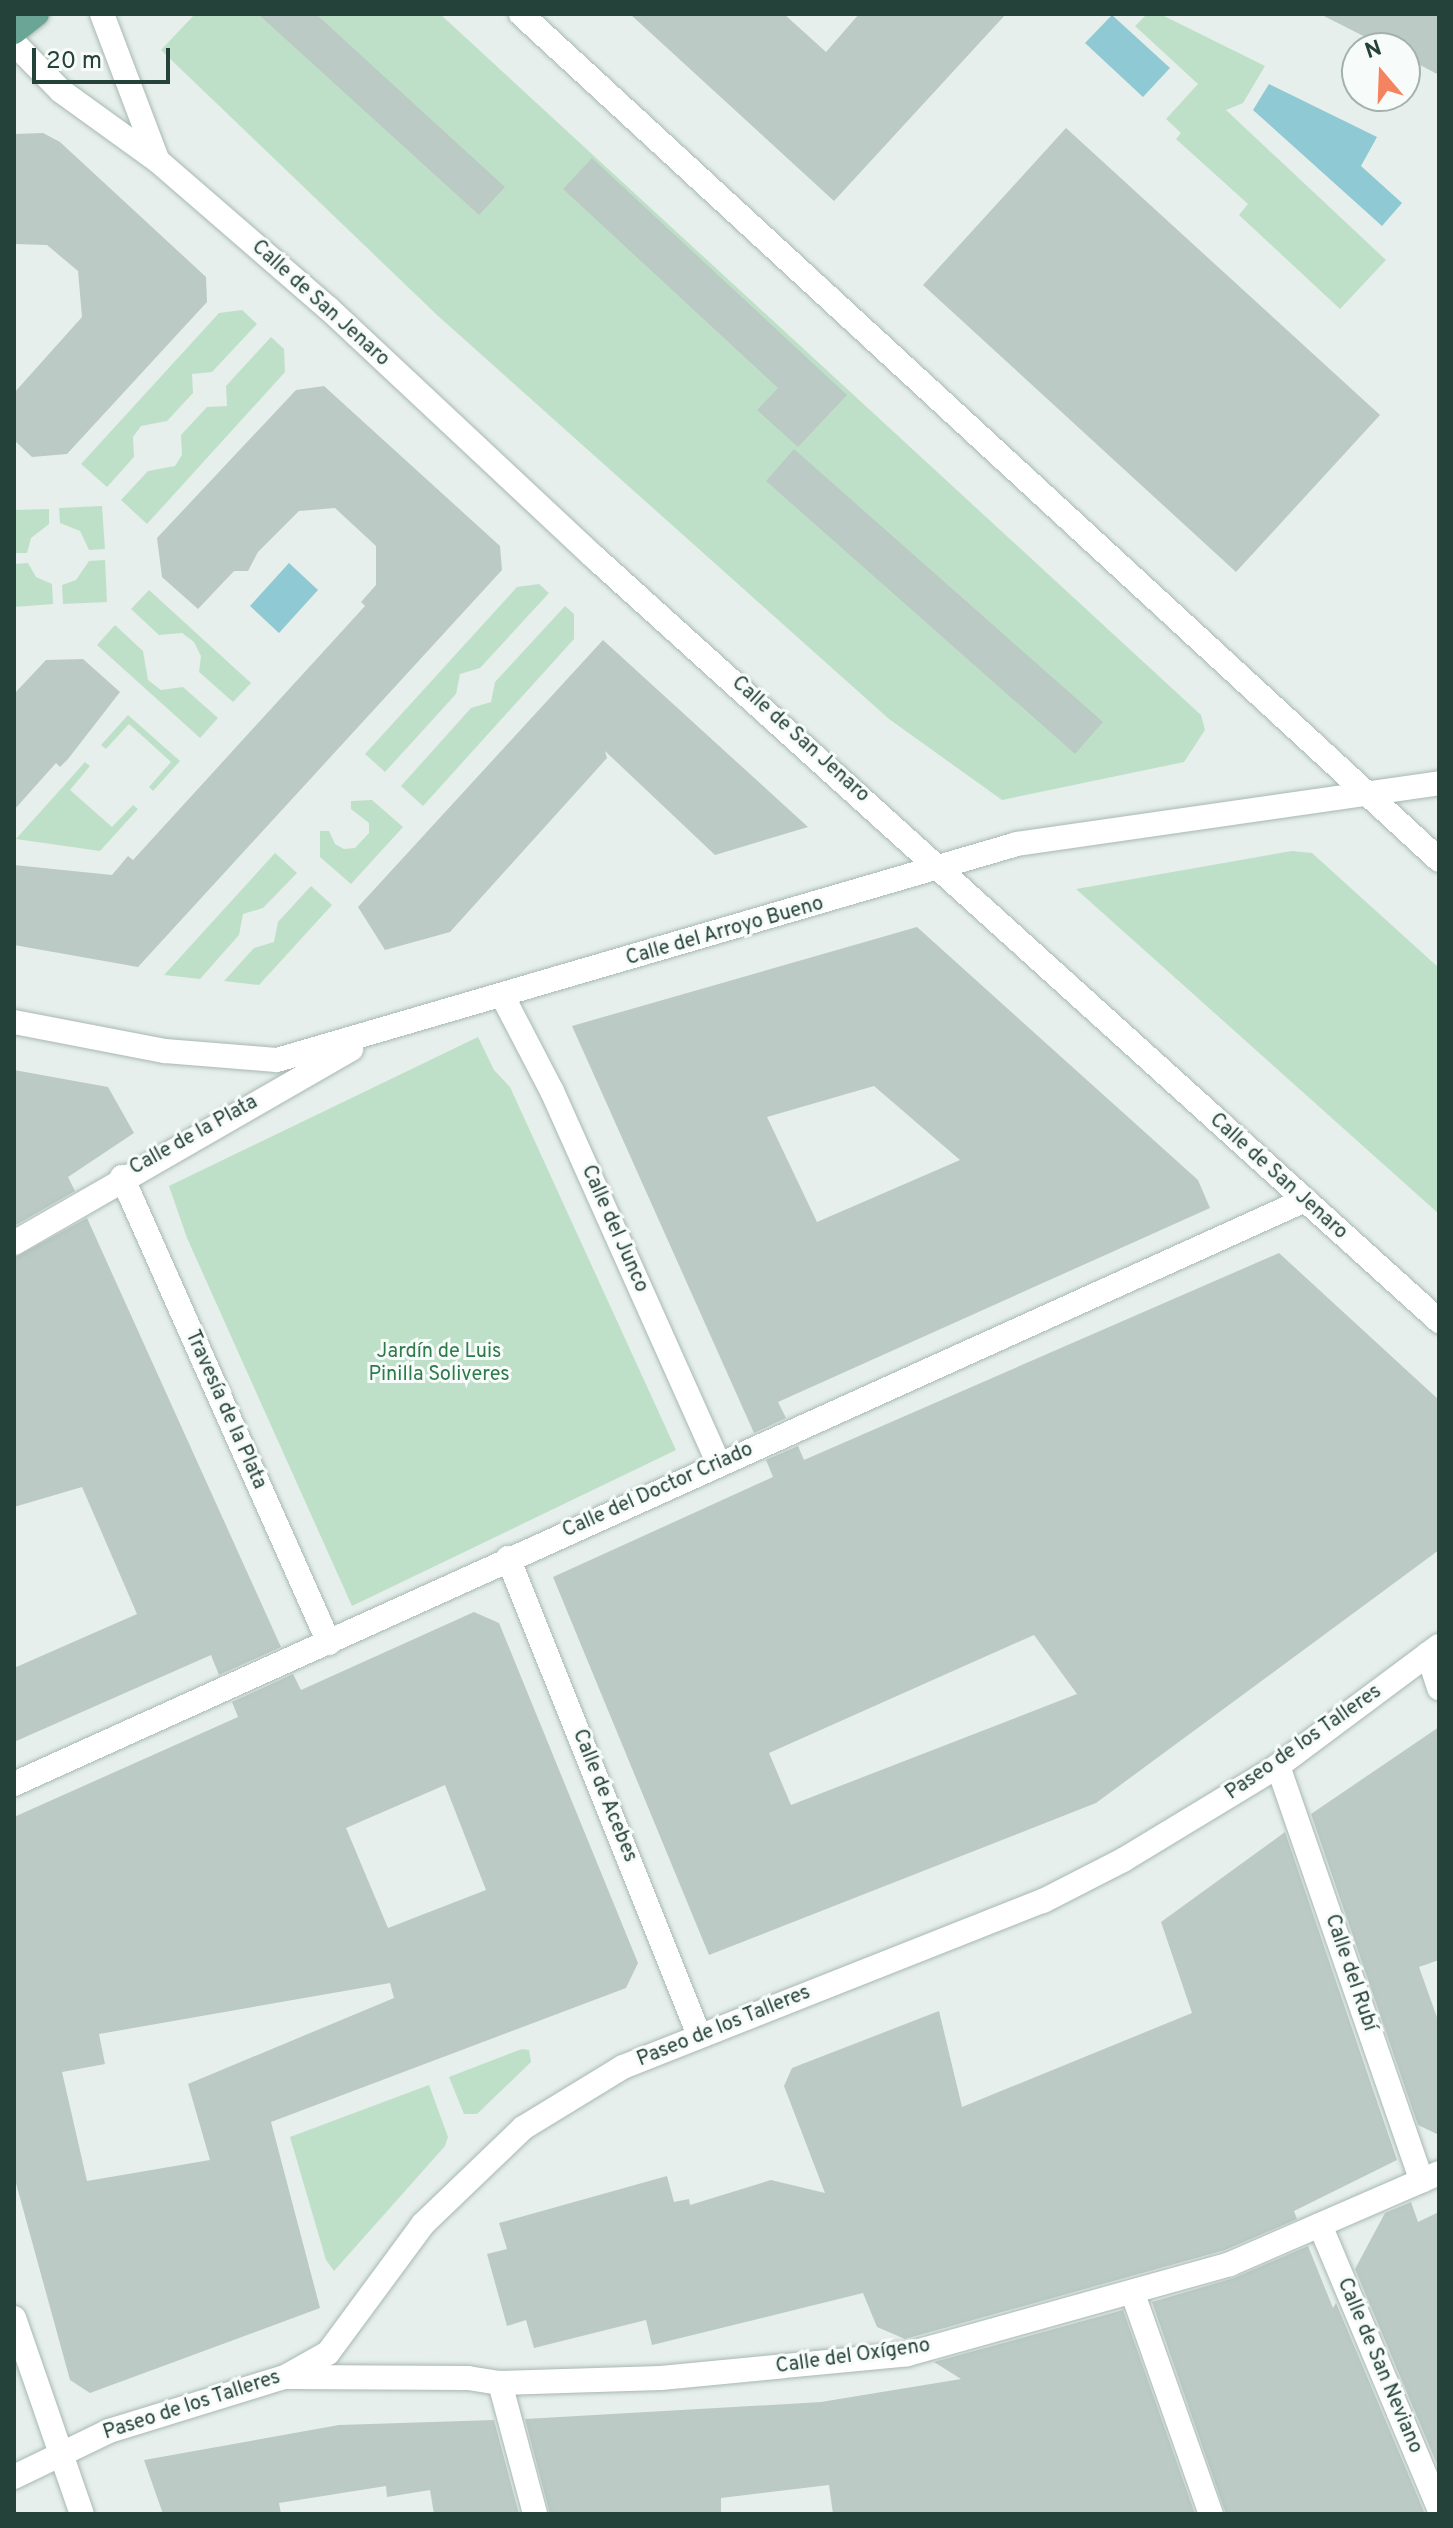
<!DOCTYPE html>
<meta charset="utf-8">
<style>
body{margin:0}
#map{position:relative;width:1453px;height:2528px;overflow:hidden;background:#e6efeb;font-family:Overpass,sans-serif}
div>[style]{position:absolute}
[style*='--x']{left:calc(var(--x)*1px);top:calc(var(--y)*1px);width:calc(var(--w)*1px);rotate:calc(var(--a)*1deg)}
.green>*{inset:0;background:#bfe0c8}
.water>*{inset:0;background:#8ec9d4}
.building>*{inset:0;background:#bbcac4}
.roads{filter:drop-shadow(0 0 2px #a8b8b2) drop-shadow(0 0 2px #a8b8b2)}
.minor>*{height:24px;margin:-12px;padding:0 12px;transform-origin:12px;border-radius:12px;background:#fff}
.major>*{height:24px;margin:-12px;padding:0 12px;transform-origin:12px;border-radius:12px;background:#6aa596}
span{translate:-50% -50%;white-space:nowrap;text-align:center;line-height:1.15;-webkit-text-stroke:6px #f7fbf9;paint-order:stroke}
.street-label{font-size:20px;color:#24423a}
.park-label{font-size:20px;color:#2d7a4b}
.frame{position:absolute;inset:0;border:16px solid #24423a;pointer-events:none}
.north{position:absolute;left:1341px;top:32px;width:80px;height:80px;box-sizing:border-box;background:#f7fbf9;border:2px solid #a3b1ad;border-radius:50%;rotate:341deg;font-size:22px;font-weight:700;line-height:32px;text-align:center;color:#24423a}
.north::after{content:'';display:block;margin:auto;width:28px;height:36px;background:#f4845f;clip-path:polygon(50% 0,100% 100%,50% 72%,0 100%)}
.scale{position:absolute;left:32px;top:48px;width:138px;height:36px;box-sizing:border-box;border:4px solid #24423a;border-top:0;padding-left:10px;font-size:24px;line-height:28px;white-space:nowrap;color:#24423a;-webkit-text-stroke:6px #f7fbf9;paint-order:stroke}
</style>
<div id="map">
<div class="green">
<div style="clip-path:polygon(195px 14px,440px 14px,1201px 715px,1205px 730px,1184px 762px,1002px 800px,889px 719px,437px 315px,161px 50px)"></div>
<div style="clip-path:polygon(1147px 14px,1160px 14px,1265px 66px,1243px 103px,1226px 110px,1386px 260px,1340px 309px,1239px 215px,1248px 204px,1176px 139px,1181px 133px,1166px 119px,1198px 84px,1135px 26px)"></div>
<div style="clip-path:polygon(242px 310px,257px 324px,212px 372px,192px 374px,193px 393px,167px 421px,141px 426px,133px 437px,134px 457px,107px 487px,81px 464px,219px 313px)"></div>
<div style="clip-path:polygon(271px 337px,284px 349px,285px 372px,147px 524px,121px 500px,148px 471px,175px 466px,182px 455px,181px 435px,207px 407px,227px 406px,226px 386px)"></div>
<div style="clip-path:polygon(102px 506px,105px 549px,89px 550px,80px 531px,60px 523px,59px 508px)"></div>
<div style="clip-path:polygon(49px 509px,49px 524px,31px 538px,27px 553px,14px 553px,14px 510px)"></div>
<div style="clip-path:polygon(105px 560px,107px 602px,63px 604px,62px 585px,76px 580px,89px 561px)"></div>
<div style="clip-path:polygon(28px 563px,36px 577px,52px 584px,53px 604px,14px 607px,14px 564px)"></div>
<div style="clip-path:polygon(539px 584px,549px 593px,480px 668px,460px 674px,456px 694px,385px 772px,365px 754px,517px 587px)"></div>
<div style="clip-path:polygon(149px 590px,251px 683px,233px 702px,199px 672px,201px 656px,194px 642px,182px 633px,159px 635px,131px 609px)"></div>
<div style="clip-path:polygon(565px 606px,574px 614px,574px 639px,423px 806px,401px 786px,471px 708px,491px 702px,495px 682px)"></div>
<div style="clip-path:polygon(115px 625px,143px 651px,148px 680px,161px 690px,183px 687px,218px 718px,200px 738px,97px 645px)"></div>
<div style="clip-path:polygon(128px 715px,180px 761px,153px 791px,149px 787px,171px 762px,129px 724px,106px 749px,101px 745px)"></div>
<div style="clip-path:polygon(85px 762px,90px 766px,70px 790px,112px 827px,133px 805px,138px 809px,100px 851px,16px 839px)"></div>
<div style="clip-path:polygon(372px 800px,403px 827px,351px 884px,320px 857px,320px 831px,329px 831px,335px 844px,344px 849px,355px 848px,369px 833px,369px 823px,351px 809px,351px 801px)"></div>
<div style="clip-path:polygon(1292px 851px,1312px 853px,1439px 968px,1439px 1214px,1076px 889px)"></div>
<div style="clip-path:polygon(275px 853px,297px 873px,263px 908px,243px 914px,239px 935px,200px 979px,164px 975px)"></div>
<div style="clip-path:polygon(311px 886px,332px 905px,259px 985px,224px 981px,254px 948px,274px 942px,278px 922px)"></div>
<div style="clip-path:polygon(478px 1037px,494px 1070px,510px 1087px,676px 1450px,352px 1606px,187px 1238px,169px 1186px)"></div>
<div style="clip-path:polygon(522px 2049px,529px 2050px,531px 2062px,477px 2114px,464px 2114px,449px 2077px)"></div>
<div style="clip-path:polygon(429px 2085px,448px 2137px,445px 2146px,334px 2271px,326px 2260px,290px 2137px)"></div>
</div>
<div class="water">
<div style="clip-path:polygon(1112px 15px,1170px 68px,1143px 97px,1085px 43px)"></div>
<div style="clip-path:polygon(1269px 84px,1377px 137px,1361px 166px,1402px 203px,1382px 226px,1253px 110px)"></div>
<div style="clip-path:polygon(289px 563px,318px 590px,279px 633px,250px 606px)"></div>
</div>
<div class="building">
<div style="clip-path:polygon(258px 14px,316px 14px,505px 187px,479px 215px)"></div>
<div style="clip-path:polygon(630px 14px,784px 14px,826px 52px,859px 14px,1006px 14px,834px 201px)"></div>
<div style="clip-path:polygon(1320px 14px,1439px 14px,1439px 75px,1405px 57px,1405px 48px,1387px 48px)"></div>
<div style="clip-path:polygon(1066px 128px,1380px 415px,1236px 572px,923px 285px)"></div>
<div style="clip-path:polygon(43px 133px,60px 142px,206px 277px,207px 302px,67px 454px,32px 457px,14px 440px,14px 393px,82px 317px,78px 271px,47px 245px,14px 244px,14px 134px)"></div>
<div style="clip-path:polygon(592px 158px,847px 395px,798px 447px,757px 410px,778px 388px,563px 189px)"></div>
<div style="clip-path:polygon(324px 386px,500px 546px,502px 570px,138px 967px,14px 945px,14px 865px,112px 875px,128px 856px,133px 860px,365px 606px,361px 602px,376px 585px,376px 546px,335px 508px,299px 511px,258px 552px,248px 571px,234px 571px,198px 609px,162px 577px,157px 538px,296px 390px)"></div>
<div style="clip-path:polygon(794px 449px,1103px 722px,1075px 754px,766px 481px)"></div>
<div style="clip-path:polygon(603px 640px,808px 827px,715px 855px,605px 751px,607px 758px,450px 932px,385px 950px,358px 907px)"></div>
<div style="clip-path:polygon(83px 659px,120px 692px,68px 759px,60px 767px,56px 763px,14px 810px,14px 694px,46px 660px)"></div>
<div style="clip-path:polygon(evenodd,917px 927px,1198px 1180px,1210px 1208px,778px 1402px,786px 1418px,754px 1433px,572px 1026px,917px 927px,874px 1086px,960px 1160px,817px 1222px,767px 1117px,874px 1086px)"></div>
<div style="clip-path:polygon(14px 1070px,108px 1087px,134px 1133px,68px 1177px,75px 1191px,14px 1226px)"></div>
<div style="clip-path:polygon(87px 1218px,281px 1647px,219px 1675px,211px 1655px,14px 1742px,14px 1668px,137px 1614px,82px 1487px,14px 1507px,14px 1258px)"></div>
<div style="clip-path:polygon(evenodd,1279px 1253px,1439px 1400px,1439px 1550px,1096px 1803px,709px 1955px,553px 1577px,773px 1477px,766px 1460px,798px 1446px,804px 1460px,1279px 1253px,1034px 1635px,1077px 1694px,791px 1805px,769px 1753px,1034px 1635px)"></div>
<div style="clip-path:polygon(evenodd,474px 1612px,499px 1623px,638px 1963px,626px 1988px,271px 2122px,320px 2308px,90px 2393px,70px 2380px,14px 2176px,14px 1817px,238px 1717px,232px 1702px,293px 1674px,301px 1690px,474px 1612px,445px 1785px,486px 1890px,388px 1928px,346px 1828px,445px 1785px,474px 1612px,390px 1983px,394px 1998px,188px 2084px,210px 2160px,87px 2181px,62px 2072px,105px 2064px,99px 2034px,390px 1983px)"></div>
<div style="clip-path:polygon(1439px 1727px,1439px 1960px,1419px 1967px,1439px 2023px,1439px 2135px,1418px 2125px,1311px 1814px)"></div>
<div style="clip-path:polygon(1285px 1832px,1397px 2160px,1294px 2211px,1297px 2219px,1225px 2250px,905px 2339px,877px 2327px,863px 2293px,652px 2345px,646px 2320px,534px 2348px,526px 2320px,507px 2326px,487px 2254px,507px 2249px,499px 2223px,667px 2176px,674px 2202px,689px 2199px,690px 2205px,771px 2180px,825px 2193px,784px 2086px,792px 2068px,939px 2011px,962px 2107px,1192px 2013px,1161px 1922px)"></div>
<div style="clip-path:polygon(1411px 2202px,1418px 2222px,1439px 2212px,1439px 2469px,1355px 2269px,1385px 2213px)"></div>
<div style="clip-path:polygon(1308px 2246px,1333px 2308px,1336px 2303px,1425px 2514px,1226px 2514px,1152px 2302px,1234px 2278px)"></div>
<div style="clip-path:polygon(1123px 2310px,1195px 2514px,833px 2514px,829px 2485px,721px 2498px,721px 2514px,550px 2514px,525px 2419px,821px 2402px,961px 2379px,934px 2362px)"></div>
<div style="clip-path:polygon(494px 2420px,519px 2514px,434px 2514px,430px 2490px,387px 2497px,386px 2486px,279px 2503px,281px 2514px,163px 2514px,144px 2460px,339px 2425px)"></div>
</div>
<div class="roads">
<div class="minor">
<div style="--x:102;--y:14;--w:155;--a:69.2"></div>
<div style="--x:521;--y:14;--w:1248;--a:42.66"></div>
<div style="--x:14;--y:43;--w:67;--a:45.6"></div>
<div style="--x:61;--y:91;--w:120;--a:35.8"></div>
<div style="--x:158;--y:161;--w:225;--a:40.9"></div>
<div style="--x:328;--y:308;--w:363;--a:43.1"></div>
<div style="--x:593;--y:556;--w:1141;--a:42.12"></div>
<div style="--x:503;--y:997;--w:106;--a:62.5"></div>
<div style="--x:552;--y:1091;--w:409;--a:65.9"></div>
<div style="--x:14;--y:1022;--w:154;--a:10.9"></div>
<div style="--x:165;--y:1051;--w:112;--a:4.6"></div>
<div style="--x:277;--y:1060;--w:771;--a:-16.27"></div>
<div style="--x:1017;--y:844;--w:426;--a:-8.2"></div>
<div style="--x:122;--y:1177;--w:510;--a:66.05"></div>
<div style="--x:14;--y:1243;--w:389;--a:-29.9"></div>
<div style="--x:508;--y:1558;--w:514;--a:68.18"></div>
<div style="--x:1428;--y:1654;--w:36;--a:72"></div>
<div style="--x:1278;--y:1766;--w:439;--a:70.9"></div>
<div style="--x:14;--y:1784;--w:1415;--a:-24.34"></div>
<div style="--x:1320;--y:2225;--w:307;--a:67.2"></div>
<div style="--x:1133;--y:2294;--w:233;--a:70.5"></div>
<div style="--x:14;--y:2318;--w:207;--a:70.9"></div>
<div style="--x:288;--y:2377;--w:180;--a:0.3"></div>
<div style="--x:468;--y:2378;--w:32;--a:9"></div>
<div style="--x:500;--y:2383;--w:161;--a:-1.8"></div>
<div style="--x:661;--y:2378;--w:248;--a:-5.5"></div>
<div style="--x:908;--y:2354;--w:334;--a:-15.6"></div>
<div style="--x:1230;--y:2264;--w:228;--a:-23.5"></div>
<div style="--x:500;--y:2383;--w:136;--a:75"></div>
<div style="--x:14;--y:2477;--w:106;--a:-25.8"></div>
<div style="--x:109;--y:2431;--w:184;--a:-17.1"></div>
<div style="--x:285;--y:2377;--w:49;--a:-29.2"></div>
<div style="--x:328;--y:2353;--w:160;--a:-53.6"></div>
<div style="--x:423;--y:2224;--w:139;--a:-43.8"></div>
<div style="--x:523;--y:2128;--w:117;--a:-31.4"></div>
<div style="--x:623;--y:2067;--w:452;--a:-21.6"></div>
<div style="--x:1043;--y:1901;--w:90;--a:-27.1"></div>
<div style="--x:1123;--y:1860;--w:181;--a:-31.2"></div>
<div style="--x:1278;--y:1766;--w:201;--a:-36.7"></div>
</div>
<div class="major">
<div style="--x:14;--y:32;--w:29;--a:-38"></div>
</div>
</div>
<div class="street-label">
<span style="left:320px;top:304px;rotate:42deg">Calle de San Jenaro</span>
<span style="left:800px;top:740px;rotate:42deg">Calle de San Jenaro</span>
<span style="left:725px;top:932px;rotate:-16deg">Calle del Arroyo Bueno</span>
<span style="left:194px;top:1136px;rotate:-29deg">Calle de la Plata</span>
<span style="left:1278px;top:1177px;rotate:42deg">Calle de San Jenaro</span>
<span style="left:614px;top:1229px;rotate:66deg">Calle del Junco</span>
<span style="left:225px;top:1410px;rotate:66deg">Travesía de la Plata</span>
<span style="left:658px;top:1491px;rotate:-24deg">Calle del Doctor Criado</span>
<span style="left:1304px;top:1743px;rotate:-35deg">Paseo de los Talleres</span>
<span style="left:604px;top:1796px;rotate:68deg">Calle de Acebes</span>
<span style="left:1350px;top:1973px;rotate:71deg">Calle del Rubí</span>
<span style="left:724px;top:2027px;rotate:-22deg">Paseo de los Talleres</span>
<span style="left:853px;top:2357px;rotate:-8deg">Calle del Oxígeno</span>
<span style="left:1379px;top:2366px;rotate:67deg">Calle de San Neviano</span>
<span style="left:192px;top:2406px;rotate:-18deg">Paseo de los Talleres</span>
</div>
<div class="park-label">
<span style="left:439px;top:1364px">Jardín de Luis<br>Pinilla Soliveres</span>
</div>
<div class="frame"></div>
<div class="north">N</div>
<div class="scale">20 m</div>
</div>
